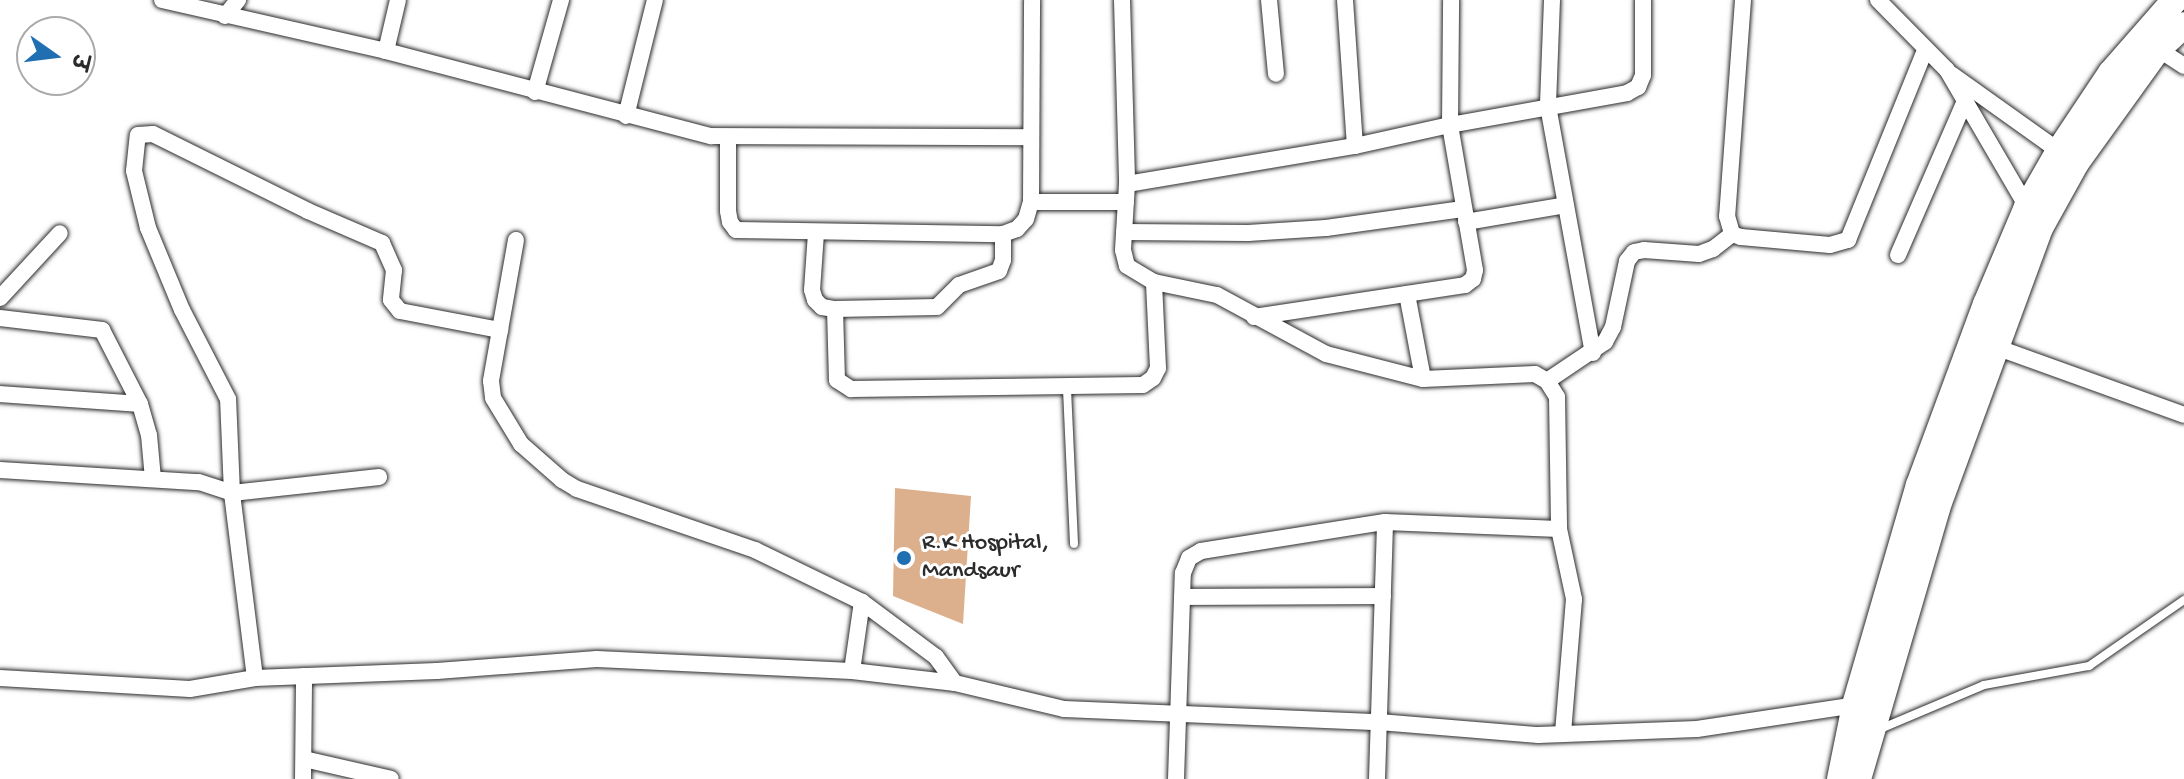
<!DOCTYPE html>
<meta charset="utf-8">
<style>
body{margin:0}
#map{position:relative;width:2184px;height:779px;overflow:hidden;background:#fff;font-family:"Gochi Hand","Playpen Sans Deva",sans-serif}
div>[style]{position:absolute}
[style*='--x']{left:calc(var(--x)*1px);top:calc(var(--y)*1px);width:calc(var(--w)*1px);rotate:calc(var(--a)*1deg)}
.building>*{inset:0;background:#dcb08d}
.roads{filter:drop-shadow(0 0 2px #2b2b2b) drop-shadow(0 0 2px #2b2b2b)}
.lane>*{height:8px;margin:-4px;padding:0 4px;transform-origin:4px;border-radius:4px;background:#fff}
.street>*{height:16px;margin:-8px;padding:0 8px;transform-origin:8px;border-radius:8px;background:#fff}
.primary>*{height:26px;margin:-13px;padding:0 13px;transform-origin:13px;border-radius:13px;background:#fff}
.dots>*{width:22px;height:22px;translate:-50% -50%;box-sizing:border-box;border:4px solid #fff;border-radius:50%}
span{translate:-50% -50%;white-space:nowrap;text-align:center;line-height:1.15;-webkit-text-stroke:6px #fff;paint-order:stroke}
.poi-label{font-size:24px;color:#2b2b2b}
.left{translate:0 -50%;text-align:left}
.north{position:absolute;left:16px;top:16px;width:80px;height:80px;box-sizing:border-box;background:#fff;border:2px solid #aaa;border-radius:50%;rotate:104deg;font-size:22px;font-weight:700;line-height:32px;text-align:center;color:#2b2b2b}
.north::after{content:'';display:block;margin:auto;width:28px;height:36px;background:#1f6fb2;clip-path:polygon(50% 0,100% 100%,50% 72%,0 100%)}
</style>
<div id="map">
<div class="building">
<div style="clip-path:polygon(895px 488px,971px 496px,963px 624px,893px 596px)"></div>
</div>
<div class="roads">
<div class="lane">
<div style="--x:1067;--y:389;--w:155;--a:87.4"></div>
<div style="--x:1880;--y:729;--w:113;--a:-22.9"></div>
<div style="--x:1984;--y:685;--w:107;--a:-10.3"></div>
<div style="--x:2089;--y:666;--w:116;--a:-34.8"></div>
</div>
<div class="street">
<div style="--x:162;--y:0;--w:230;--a:12.8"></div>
<div style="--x:386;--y:51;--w:336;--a:14.7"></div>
<div style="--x:711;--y:136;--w:320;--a:0.2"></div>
<div style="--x:1122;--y:0;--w:184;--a:88.4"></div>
<div style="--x:1127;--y:184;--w:66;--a:93.5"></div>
<div style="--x:1123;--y:250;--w:16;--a:76"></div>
<div style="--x:1127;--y:266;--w:31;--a:31"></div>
<div style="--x:1154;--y:282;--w:64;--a:11.7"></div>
<div style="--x:1217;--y:295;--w:124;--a:28.4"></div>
<div style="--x:1326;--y:354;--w:100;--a:14.5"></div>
<div style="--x:1423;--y:379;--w:112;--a:-2.6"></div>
<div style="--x:1535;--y:374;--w:14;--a:30"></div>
<div style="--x:1547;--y:381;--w:19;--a:58"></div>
<div style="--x:1557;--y:397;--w:132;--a:89.1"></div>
<div style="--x:1559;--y:529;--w:72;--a:77.9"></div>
<div style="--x:1574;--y:599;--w:135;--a:94.7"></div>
<div style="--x:1269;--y:0;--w:74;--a:84.6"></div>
<div style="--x:1345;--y:0;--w:146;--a:86.1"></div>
<div style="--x:1552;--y:0;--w:106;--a:92.2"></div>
<div style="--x:1548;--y:106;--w:251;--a:79.7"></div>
<div style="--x:1743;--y:0;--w:217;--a:94.2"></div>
<div style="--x:1727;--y:216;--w:19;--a:74"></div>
<div style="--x:1732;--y:234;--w:9;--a:18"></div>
<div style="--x:1741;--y:237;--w:89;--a:5.1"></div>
<div style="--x:1830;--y:245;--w:19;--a:-16"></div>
<div style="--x:1848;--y:240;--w:205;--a:-67.9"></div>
<div style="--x:1878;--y:0;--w:98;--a:45.4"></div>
<div style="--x:1947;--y:70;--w:164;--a:59.7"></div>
<div style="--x:225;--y:16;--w:21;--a:-51"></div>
<div style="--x:2158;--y:49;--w:31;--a:33"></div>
<div style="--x:386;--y:51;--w:52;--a:-76.8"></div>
<div style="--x:1951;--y:74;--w:141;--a:35.5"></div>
<div style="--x:535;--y:92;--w:96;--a:-74.2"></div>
<div style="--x:626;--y:116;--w:120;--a:-76"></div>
<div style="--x:728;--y:138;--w:73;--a:90"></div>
<div style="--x:728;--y:211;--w:11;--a:80"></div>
<div style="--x:730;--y:222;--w:10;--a:53"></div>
<div style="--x:736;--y:230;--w:267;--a:0.9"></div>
<div style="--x:1003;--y:234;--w:15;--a:-20"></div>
<div style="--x:1017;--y:229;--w:13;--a:-48"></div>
<div style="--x:1026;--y:219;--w:18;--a:-74"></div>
<div style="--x:1031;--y:202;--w:202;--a:-89.7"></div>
<div style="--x:1127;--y:184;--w:231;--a:-9.5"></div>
<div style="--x:1355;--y:146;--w:97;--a:-12.5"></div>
<div style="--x:1450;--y:125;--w:180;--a:-10.2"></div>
<div style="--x:1627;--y:93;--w:13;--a:-29"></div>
<div style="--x:1638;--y:87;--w:13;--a:-67"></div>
<div style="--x:1643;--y:75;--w:75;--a:-90"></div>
<div style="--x:1031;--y:202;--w:95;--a:0"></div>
<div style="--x:1466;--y:222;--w:101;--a:-9.6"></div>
<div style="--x:1124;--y:232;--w:124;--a:0.5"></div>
<div style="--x:1248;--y:233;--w:78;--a:-3.7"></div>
<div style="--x:1326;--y:228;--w:138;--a:-7.9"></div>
<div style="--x:816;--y:233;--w:57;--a:94"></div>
<div style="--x:812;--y:290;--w:10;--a:73"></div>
<div style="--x:815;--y:300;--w:10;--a:45"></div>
<div style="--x:822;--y:307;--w:13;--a:9"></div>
<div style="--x:835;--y:309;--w:102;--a:-1.1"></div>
<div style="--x:937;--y:307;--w:31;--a:-45"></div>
<div style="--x:959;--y:285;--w:42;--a:-19.3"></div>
<div style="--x:999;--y:271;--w:12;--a:-70"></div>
<div style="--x:1003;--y:260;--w:26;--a:-90"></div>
<div style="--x:516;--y:240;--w:143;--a:100.1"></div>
<div style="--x:491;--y:381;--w:17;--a:83"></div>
<div style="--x:493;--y:398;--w:54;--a:58.7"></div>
<div style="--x:521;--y:444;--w:55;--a:41.3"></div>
<div style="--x:562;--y:480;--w:17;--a:31"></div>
<div style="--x:577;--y:489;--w:188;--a:18.9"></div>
<div style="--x:755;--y:550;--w:119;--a:25.9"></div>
<div style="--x:862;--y:602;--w:92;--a:36.6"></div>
<div style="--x:936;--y:657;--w:32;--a:54"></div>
<div style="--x:1898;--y:255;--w:166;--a:-66.5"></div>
<div style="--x:1407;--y:294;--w:86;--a:79.3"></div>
<div style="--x:0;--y:298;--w:88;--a:-47.3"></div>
<div style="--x:835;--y:309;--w:71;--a:88.4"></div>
<div style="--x:837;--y:380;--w:17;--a:33"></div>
<div style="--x:851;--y:389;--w:292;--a:-0.8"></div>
<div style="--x:1143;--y:385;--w:12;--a:-35"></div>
<div style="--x:1153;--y:378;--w:11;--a:-63"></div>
<div style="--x:1158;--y:368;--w:86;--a:-92.7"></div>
<div style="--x:1254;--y:317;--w:213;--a:-8.6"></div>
<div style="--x:1465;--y:285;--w:10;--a:-37"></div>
<div style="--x:1473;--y:279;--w:9;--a:-77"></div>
<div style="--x:1475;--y:270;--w:147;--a:-99.8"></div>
<div style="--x:1450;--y:125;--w:125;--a:-89.5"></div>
<div style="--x:0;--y:318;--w:103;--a:6.7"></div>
<div style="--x:102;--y:330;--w:83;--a:62.8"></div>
<div style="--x:140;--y:404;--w:32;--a:74"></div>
<div style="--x:149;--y:435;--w:44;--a:84.8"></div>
<div style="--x:1990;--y:345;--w:206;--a:19.8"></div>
<div style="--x:1547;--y:381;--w:70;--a:-33.9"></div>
<div style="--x:1605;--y:342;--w:17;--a:-62"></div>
<div style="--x:1613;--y:327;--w:67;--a:-78"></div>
<div style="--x:1627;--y:261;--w:11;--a:-52"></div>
<div style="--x:1634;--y:252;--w:10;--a:-11"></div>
<div style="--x:1644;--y:250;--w:55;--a:4.2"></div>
<div style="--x:1699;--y:254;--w:15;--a:-20"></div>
<div style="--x:1713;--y:249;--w:24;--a:-38"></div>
<div style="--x:0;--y:394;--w:140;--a:4.1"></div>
<div style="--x:0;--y:470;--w:199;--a:3.5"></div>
<div style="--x:199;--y:482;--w:35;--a:18"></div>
<div style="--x:232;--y:493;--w:148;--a:-6.2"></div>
<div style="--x:1182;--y:597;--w:201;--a:-0.3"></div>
<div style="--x:852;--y:671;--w:70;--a:-81.8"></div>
<div style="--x:0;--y:678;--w:190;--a:3.3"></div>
<div style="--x:190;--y:689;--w:66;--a:-9.6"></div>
<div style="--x:255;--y:678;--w:182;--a:-2.2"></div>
<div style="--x:437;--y:671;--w:160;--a:-4.3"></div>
<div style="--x:597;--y:659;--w:255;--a:2.7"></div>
<div style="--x:852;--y:671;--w:104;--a:6.6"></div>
<div style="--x:955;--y:683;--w:112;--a:13.4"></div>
<div style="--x:1064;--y:709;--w:315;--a:2.4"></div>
<div style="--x:1379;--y:722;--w:160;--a:4.7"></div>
<div style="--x:1538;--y:735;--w:159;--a:-2.2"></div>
<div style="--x:1697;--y:729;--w:160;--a:-8.6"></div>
<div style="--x:255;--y:678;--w:186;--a:-97.1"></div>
<div style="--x:232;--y:493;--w:94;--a:-92.4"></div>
<div style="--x:228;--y:399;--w:100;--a:-117.3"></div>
<div style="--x:182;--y:310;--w:89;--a:-112.5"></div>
<div style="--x:148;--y:228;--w:59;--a:-103.8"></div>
<div style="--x:134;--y:171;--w:36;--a:-84"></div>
<div style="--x:138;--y:135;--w:15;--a:-4"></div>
<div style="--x:153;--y:134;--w:173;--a:26.4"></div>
<div style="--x:308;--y:211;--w:81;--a:23.4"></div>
<div style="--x:382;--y:243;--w:30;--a:66"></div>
<div style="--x:394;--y:270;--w:30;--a:96"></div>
<div style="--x:391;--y:300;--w:14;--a:51"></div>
<div style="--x:400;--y:311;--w:102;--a:10.8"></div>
<div style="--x:304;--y:759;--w:89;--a:12.9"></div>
<div style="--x:303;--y:779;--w:103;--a:-89.4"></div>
<div style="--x:1176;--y:779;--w:206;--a:-88.1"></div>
<div style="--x:1183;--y:573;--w:16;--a:-68"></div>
<div style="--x:1189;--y:558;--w:14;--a:-30"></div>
<div style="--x:1201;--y:551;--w:186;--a:-9"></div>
<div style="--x:1385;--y:522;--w:174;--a:2.3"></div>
<div style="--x:1377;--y:779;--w:257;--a:-88.2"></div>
</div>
<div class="primary">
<div style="--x:1840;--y:779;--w:76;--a:-78.5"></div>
<div style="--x:1855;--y:705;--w:229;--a:-73.8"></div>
<div style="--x:1919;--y:485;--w:193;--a:-69.7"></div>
<div style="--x:1986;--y:304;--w:105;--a:-67.1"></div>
<div style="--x:2027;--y:207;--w:64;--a:-60.3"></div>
<div style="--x:2059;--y:151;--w:94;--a:-56.3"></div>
<div style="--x:2111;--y:73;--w:97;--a:-48.8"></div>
<div style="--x:1858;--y:779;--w:282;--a:-73.7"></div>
<div style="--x:1937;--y:508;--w:298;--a:-69.8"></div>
<div style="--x:2040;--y:228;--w:74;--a:-61"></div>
<div style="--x:2076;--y:163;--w:140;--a:-54.3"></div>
<div style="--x:2158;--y:49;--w:35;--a:-43"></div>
</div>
</div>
<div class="dots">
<div style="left:904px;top:558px;background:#1f6fb2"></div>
</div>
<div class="poi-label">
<span class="left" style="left:922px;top:558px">R.K Hospital,<br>Mandsaur</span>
</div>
<div class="north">उ</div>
</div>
